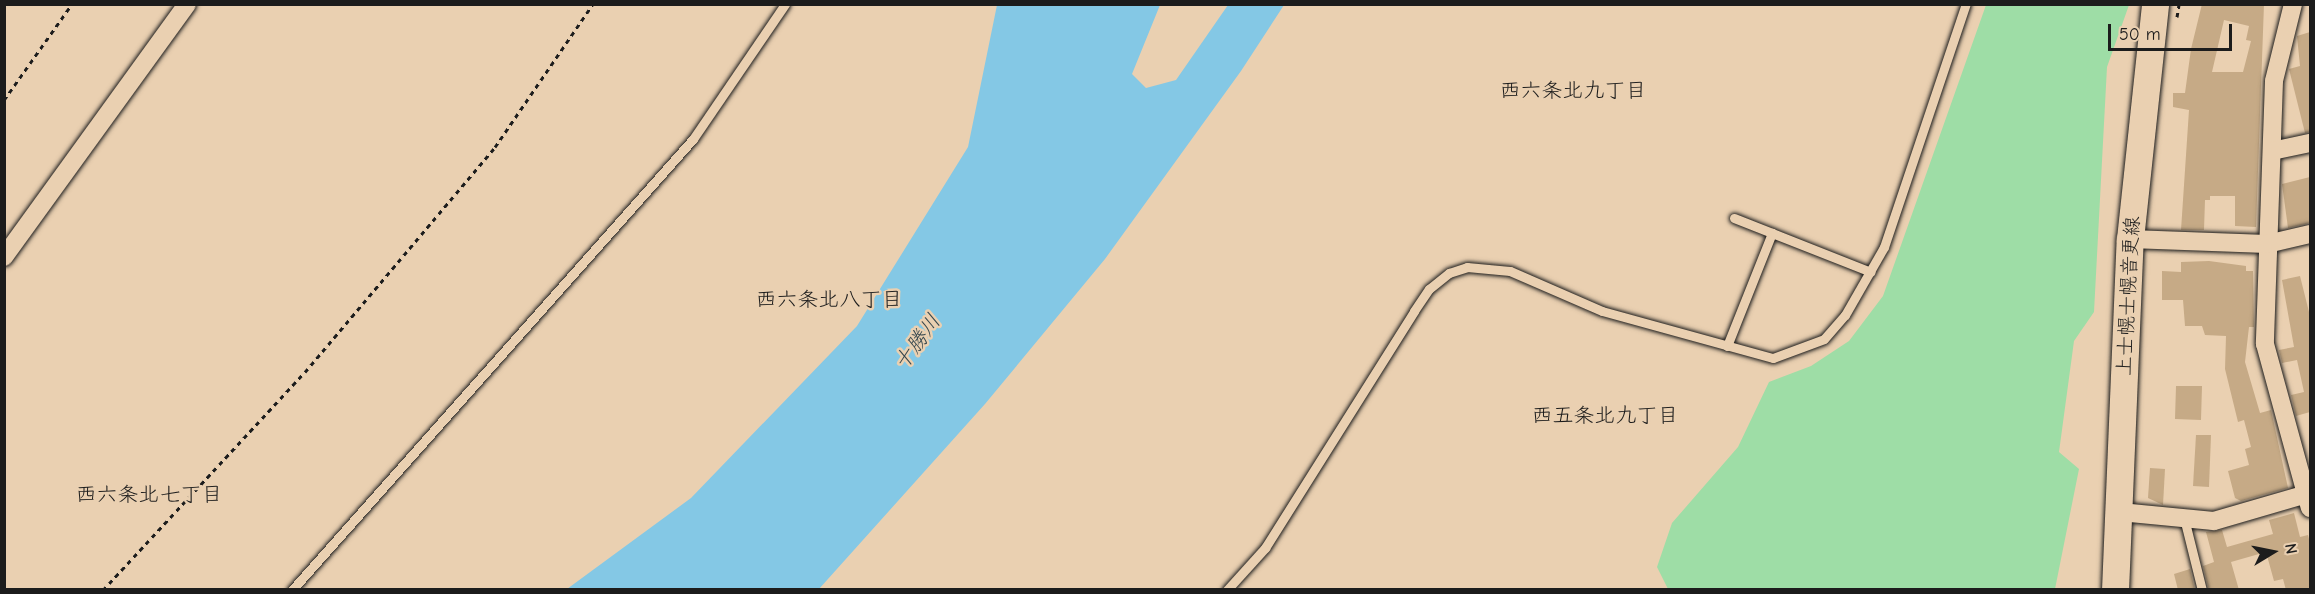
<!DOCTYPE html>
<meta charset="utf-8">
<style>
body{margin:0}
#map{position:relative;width:2315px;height:594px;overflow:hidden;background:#ead0b1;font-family:"Comic Neue","Klee One",sans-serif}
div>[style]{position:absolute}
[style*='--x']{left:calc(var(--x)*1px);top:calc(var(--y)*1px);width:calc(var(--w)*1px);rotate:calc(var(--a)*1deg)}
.green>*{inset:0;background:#9edda6}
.water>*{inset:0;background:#84c8e5}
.building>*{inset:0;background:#c6aa86}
.path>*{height:3px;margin-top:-1.5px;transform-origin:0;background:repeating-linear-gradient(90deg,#1c1c1c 0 4.5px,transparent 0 9px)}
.roads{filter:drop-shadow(0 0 2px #1c1c1c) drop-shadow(0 0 2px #1c1c1c)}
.service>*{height:9px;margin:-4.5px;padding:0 4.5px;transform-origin:4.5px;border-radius:4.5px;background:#ead0b1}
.minor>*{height:18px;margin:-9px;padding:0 9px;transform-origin:9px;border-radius:9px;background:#ead0b1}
.secondary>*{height:27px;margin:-13.5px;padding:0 13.5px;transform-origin:13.5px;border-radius:13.5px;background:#ead0b1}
span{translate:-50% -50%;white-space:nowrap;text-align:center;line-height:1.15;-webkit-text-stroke:5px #ead0b1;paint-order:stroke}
.street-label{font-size:20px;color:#1c1c1c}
.neighbourhood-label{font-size:21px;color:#1c1c1c}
.water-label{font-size:21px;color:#36474e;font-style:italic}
.frame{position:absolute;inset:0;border:6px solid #1c1c1c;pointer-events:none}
.north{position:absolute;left:2243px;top:522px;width:60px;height:60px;-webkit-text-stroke:4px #ead0b1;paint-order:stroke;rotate:80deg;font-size:16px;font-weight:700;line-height:24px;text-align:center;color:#1c1c1c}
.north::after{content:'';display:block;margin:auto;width:21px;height:27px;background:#1c1c1c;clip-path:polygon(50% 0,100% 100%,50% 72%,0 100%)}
.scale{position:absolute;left:2108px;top:24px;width:124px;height:27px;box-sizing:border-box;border:3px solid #1c1c1c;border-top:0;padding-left:8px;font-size:18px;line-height:21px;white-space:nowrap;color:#1c1c1c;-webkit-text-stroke:4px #ead0b1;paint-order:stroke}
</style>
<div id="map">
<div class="green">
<div style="clip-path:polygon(1986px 5px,2129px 5px,2107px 67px,2094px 312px,2074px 341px,2059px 452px,2079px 469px,2055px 589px,1668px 589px,1657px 567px,1672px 523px,1738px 447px,1769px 382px,1811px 366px,1849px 341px,1883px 296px)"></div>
</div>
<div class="water">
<div style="clip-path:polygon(997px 5px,1160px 5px,1132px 74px,1146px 88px,1176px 80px,1228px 5px,1284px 5px,1241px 71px,1105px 259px,985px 404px,819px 589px,567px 589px,691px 498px,857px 326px,968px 147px)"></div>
</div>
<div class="building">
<div style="clip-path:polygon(evenodd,2202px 4px,2264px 4px,2256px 227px,2235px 226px,2235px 196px,2210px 196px,2210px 200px,2205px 200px,2204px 230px,2181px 230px,2189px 110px,2173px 107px,2173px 93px,2185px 93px,2191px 49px,2202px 4px,2224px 20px,2249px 26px,2246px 40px,2251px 41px,2243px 72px,2212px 72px,2224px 20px)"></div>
<div style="clip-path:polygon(2310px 32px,2310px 132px,2305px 133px,2289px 69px,2300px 66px,2297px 36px)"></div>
<div style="clip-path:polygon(2310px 177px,2310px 223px,2288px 228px,2282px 184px)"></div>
<div style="clip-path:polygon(2209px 261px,2246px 266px,2246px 271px,2253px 271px,2254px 327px,2249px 327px,2245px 362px,2260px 413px,2271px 410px,2288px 488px,2241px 501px,2235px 498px,2228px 471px,2249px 465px,2245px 449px,2251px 447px,2244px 420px,2238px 422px,2225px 369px,2226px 336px,2205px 335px,2202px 326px,2185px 326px,2183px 300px,2162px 300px,2162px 271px,2181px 272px,2181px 262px)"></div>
<div style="clip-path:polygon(2300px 276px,2310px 316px,2310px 412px,2296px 416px,2291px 395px,2304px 392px,2297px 360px,2282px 363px,2279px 350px,2294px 347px,2282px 280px)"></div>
<div style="clip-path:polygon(2176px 386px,2202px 386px,2201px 420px,2175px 419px)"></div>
<div style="clip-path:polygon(2196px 435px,2211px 435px,2209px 487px,2193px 486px)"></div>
<div style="clip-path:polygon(2150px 468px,2165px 469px,2163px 505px,2148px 498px)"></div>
<div style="clip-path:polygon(2294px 513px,2300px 537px,2308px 535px,2310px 543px,2310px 590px,2286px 590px,2283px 579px,2274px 581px,2266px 552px,2231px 562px,2239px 590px,2209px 590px,2203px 566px,2214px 562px,2206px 532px,2222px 530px,2227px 547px,2273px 534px,2269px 520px)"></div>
<div style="clip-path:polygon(2190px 569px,2195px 590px,2178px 590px,2174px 574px)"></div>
</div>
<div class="path">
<div style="--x:2177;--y:17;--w:13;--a:-81"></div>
<div style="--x:4;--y:100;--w:118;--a:-54.7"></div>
<div style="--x:103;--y:590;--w:297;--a:-47.2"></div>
<div style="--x:305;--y:372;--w:294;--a:-49.8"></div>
<div style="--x:495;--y:147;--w:173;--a:-55.6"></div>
</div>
<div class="roads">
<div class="service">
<div style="--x:1734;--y:218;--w:41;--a:21.5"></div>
<div style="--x:1727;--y:346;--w:122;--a:-68.3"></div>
<div style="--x:1772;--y:233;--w:106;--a:21.5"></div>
<div style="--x:2184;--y:518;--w:74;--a:76"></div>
<div style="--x:292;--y:590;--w:603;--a:-48.36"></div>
<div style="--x:693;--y:139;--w:163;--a:-55.7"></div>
<div style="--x:1227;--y:590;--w:57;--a:-47.9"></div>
<div style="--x:1265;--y:548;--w:280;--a:-57.8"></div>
<div style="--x:1414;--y:311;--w:27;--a:-56"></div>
<div style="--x:1429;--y:289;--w:26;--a:-39"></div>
<div style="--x:1449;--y:273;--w:19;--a:-18"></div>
<div style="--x:1467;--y:267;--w:43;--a:5.3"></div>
<div style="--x:1510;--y:271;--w:100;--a:23.5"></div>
<div style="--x:1602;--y:311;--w:177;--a:15.4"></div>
<div style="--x:1773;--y:358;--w:54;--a:-20.4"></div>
<div style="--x:1824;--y:339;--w:32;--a:-49"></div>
<div style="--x:1845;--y:315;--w:78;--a:-60.2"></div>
<div style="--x:1884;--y:247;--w:256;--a:-71.4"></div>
</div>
<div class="minor">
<div style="--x:2293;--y:4;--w:79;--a:103.9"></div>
<div style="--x:2274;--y:81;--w:263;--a:92"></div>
<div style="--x:2265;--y:344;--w:170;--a:74.7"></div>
<div style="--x:2272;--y:151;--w:39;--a:-12"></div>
<div style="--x:2130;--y:239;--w:137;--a:2.1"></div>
<div style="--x:2267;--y:244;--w:44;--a:-13.1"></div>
<div style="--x:4;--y:257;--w:312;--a:-54.1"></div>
<div style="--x:2120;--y:512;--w:94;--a:5.5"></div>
<div style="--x:2214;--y:521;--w:97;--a:-16.2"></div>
</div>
<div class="secondary">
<div style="--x:2115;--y:590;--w:351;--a:-87.6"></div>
<div style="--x:2130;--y:239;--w:236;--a:-83.9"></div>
</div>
</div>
<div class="street-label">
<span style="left:2128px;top:296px;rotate:-87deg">上士幌士幌音更線</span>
</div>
<div class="neighbourhood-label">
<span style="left:1573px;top:90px">西六条北九丁目</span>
<span style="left:829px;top:299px">西六条北八丁目</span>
<span style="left:1605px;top:415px">西五条北九丁目</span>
<span style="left:149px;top:494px">西六条北七丁目</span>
</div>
<div class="water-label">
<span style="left:917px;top:342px;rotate:-54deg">十勝川</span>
</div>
<div class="frame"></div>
<div class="north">N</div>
<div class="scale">50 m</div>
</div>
